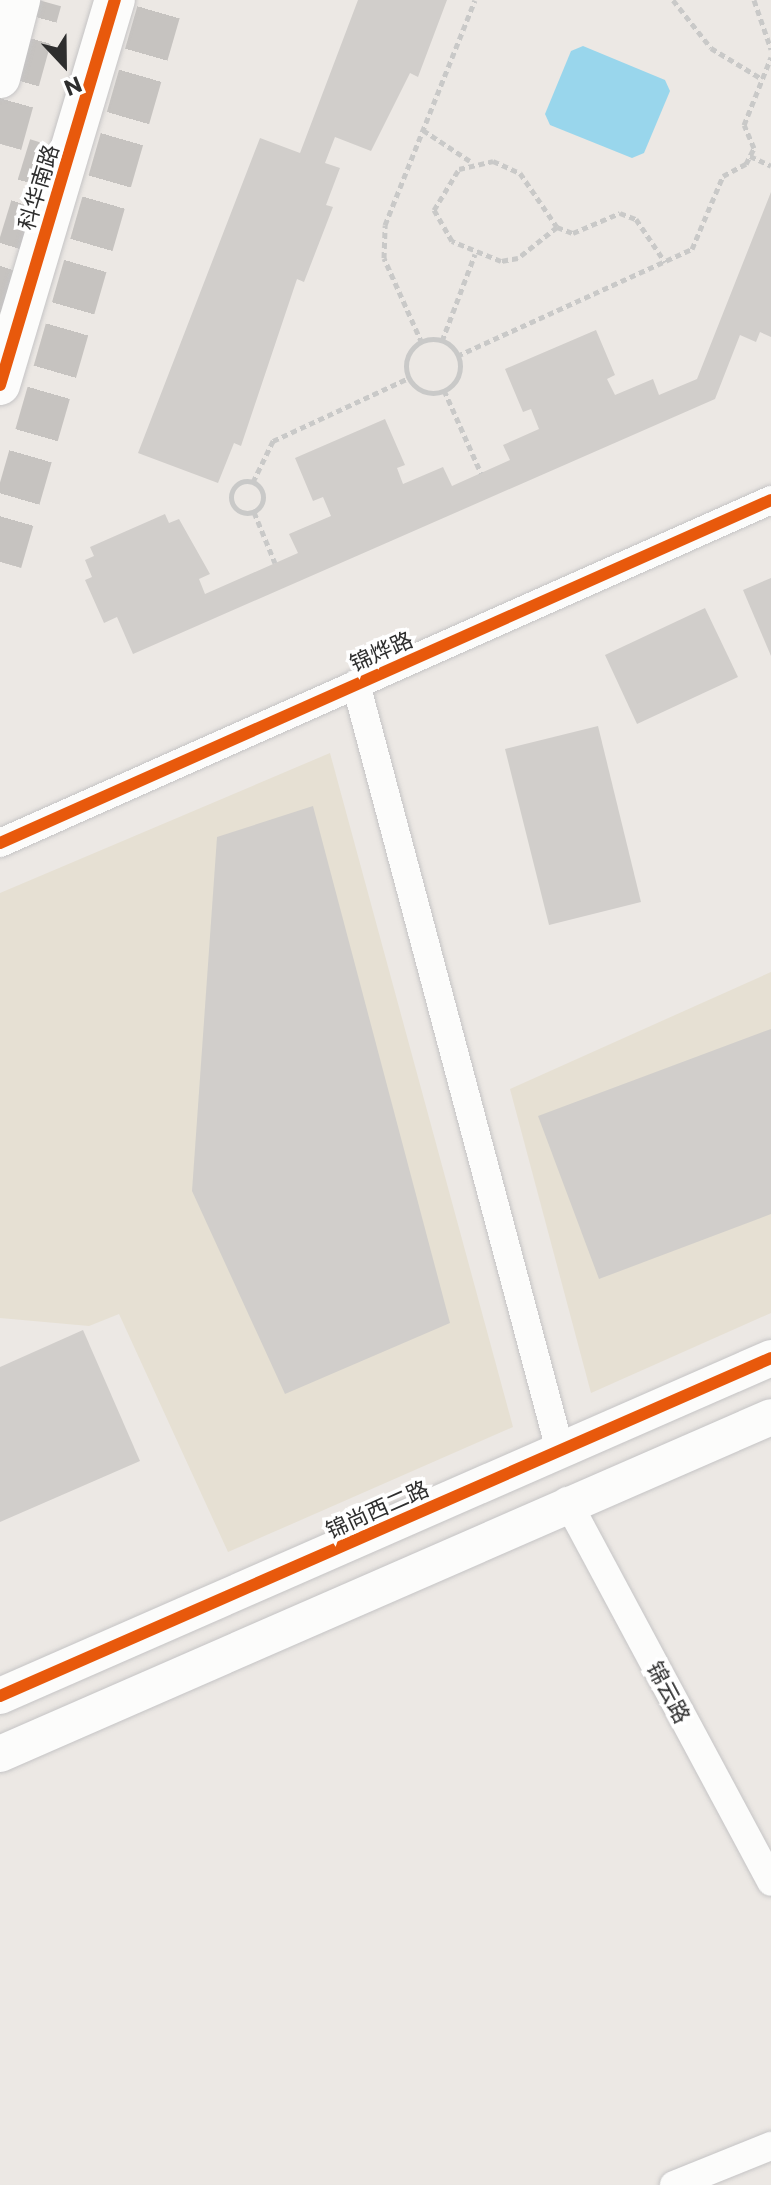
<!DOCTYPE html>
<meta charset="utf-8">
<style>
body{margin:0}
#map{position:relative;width:771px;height:2185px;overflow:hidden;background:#ece8e4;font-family:Commissioner,"Noto Sans SC",sans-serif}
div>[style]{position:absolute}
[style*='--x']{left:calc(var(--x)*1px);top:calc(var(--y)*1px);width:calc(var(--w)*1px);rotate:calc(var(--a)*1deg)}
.education>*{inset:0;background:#e6e0d3}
.water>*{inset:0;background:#99d6ec}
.building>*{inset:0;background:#d1cecb}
.trunk-tunnel>*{height:44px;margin-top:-22px;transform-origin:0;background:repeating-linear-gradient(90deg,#c6c3c0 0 44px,transparent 0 66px)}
.path>*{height:5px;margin-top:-2.5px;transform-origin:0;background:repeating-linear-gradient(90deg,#c9c9c8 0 6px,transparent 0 10px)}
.path>.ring{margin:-2.5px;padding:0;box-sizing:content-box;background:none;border:5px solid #c9c9c8;border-radius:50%}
.roads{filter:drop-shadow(0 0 2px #c5c4c5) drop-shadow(0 0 2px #c5c4c5)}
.minor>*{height:28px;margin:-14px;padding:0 14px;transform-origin:14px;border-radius:14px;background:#fcfcfb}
.tertiary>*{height:36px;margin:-18px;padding:0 18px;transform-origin:18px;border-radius:18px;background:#fcfcfb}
.secondary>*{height:40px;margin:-20px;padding:0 20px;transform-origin:20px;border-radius:20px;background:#fcfcfb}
.cycleway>*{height:12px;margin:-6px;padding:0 6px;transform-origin:6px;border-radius:6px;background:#e8590c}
span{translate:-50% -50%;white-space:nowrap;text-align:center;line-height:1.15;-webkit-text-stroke:7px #fff;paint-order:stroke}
.street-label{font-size:22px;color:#2e2e2e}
.north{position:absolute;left:24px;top:24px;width:80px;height:80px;-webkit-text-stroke:6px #fff;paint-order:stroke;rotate:158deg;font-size:22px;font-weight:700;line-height:32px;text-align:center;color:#2e2e2e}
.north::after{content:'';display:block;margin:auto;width:28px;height:36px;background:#2e2e2e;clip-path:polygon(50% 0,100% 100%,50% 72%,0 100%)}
</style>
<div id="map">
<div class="education">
<div style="clip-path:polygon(330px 753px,513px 1427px,228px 1552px,119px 1314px,89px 1326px,0 1318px,0 893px)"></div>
<div style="clip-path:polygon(771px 972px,771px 1313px,591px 1393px,510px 1089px)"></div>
</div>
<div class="water">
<div style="clip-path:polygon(583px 46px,665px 80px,670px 91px,644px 153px,632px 158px,550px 125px,545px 114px,571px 51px)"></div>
</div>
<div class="building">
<div style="clip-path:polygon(358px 0,447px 0,418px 77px,410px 73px,371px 151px,335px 137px,325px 163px,340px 168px,326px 205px,333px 207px,304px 282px,297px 279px,241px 446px,234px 443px,218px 483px,138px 453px,260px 138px,300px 153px)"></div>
<div style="clip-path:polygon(771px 192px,771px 337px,760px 332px,756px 342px,740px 335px,715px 399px,133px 654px,117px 617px,104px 623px,85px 580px,92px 577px,85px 560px,94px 556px,90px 547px,165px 514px,169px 523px,179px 519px,210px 574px,199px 579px,205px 594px,298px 553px,289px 534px,331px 516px,323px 497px,313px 501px,295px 458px,385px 419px,405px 465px,397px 468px,403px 484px,443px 467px,452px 486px,510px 460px,503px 445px,539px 429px,531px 409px,523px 412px,505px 369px,596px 330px,615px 375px,607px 379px,615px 395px,653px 379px,659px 395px,697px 379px)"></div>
<div style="clip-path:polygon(771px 578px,771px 656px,743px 590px)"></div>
<div style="clip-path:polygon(705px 608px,738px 677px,637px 724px,605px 655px)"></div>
<div style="clip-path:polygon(598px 726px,641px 902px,549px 925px,505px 749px)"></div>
<div style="clip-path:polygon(313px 806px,450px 1323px,285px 1394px,192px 1191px,217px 837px)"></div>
<div style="clip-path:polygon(771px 1029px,771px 1214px,599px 1279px,538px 1116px)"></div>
<div style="clip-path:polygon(83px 1330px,140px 1461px,0 1522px,0 1367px)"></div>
</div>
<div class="trunk-tunnel">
<div style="--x:0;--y:144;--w:149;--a:-74.5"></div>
<div style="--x:0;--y:312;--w:174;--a:-72.9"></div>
<div style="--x:0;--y:562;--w:585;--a:-73.92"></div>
</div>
<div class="path">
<div style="--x:673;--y:0;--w:61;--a:51.6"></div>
<div style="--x:711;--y:48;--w:60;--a:31.3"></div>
<div style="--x:754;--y:0;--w:52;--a:70.9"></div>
<div style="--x:423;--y:130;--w:56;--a:33.4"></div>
<div style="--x:750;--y:156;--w:23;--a:25"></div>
<div style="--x:557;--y:227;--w:50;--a:141.5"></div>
<div style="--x:518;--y:258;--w:17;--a:170"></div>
<div style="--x:501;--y:261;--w:53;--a:-157.8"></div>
<div style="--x:452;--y:241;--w:36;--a:-120"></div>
<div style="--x:434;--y:210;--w:48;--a:-58.6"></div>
<div style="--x:459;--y:169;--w:35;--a:-13"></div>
<div style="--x:493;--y:161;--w:30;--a:24"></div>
<div style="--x:520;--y:173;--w:65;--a:55.6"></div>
<div style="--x:557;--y:227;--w:17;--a:21"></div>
<div style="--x:573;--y:233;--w:51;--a:-23.1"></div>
<div style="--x:620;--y:213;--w:17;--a:21"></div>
<div style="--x:636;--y:219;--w:52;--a:56"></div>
<div class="ring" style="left:406px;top:339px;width:49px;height:49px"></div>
<div style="--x:442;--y:341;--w:93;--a:-69.2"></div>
<div style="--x:422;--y:343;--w:93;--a:-114.1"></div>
<div style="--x:384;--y:258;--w:33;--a:-88"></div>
<div style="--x:385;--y:225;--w:242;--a:-68.2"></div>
<div style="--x:457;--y:356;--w:258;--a:-24.5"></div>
<div style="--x:692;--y:249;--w:79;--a:-67"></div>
<div style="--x:723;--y:176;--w:26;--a:-28"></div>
<div style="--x:746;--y:164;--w:18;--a:-63"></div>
<div style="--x:754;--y:148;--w:25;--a:-113"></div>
<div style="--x:744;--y:125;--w:73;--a:-68.3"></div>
<div style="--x:444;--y:390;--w:91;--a:66"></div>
<div class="ring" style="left:231px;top:481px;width:27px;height:27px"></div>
<div style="--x:253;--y:482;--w:46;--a:-64"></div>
<div style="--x:273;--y:441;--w:152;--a:-24.9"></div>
<div style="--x:254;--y:512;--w:55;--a:67.6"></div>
</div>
<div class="roads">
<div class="minor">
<div style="--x:356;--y:684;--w:793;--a:75.09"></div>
<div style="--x:0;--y:843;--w:844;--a:-23.98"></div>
<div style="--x:567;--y:1501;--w:432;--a:61.8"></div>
<div style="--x:674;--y:2185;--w:105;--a:-21.9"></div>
</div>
<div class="tertiary">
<div style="--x:0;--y:1696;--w:842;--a:-23.67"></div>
<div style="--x:0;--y:1754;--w:841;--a:-23.61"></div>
</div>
<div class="secondary">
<div style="--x:0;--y:78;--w:81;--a:-75.6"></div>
<div style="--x:0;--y:385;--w:402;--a:-73.4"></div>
</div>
</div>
<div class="cycleway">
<div style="--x:0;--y:385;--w:402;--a:-73.4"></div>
<div style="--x:0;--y:843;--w:844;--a:-23.98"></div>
<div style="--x:0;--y:1696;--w:842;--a:-23.67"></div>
</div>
<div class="street-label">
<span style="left:38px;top:187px;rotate:-73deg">科华南路</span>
<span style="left:381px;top:651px;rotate:-24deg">锦烨路</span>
<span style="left:377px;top:1509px;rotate:-24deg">锦尚西二路</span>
<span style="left:669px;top:1692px;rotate:62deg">锦云路</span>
</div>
<div class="north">N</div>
</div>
